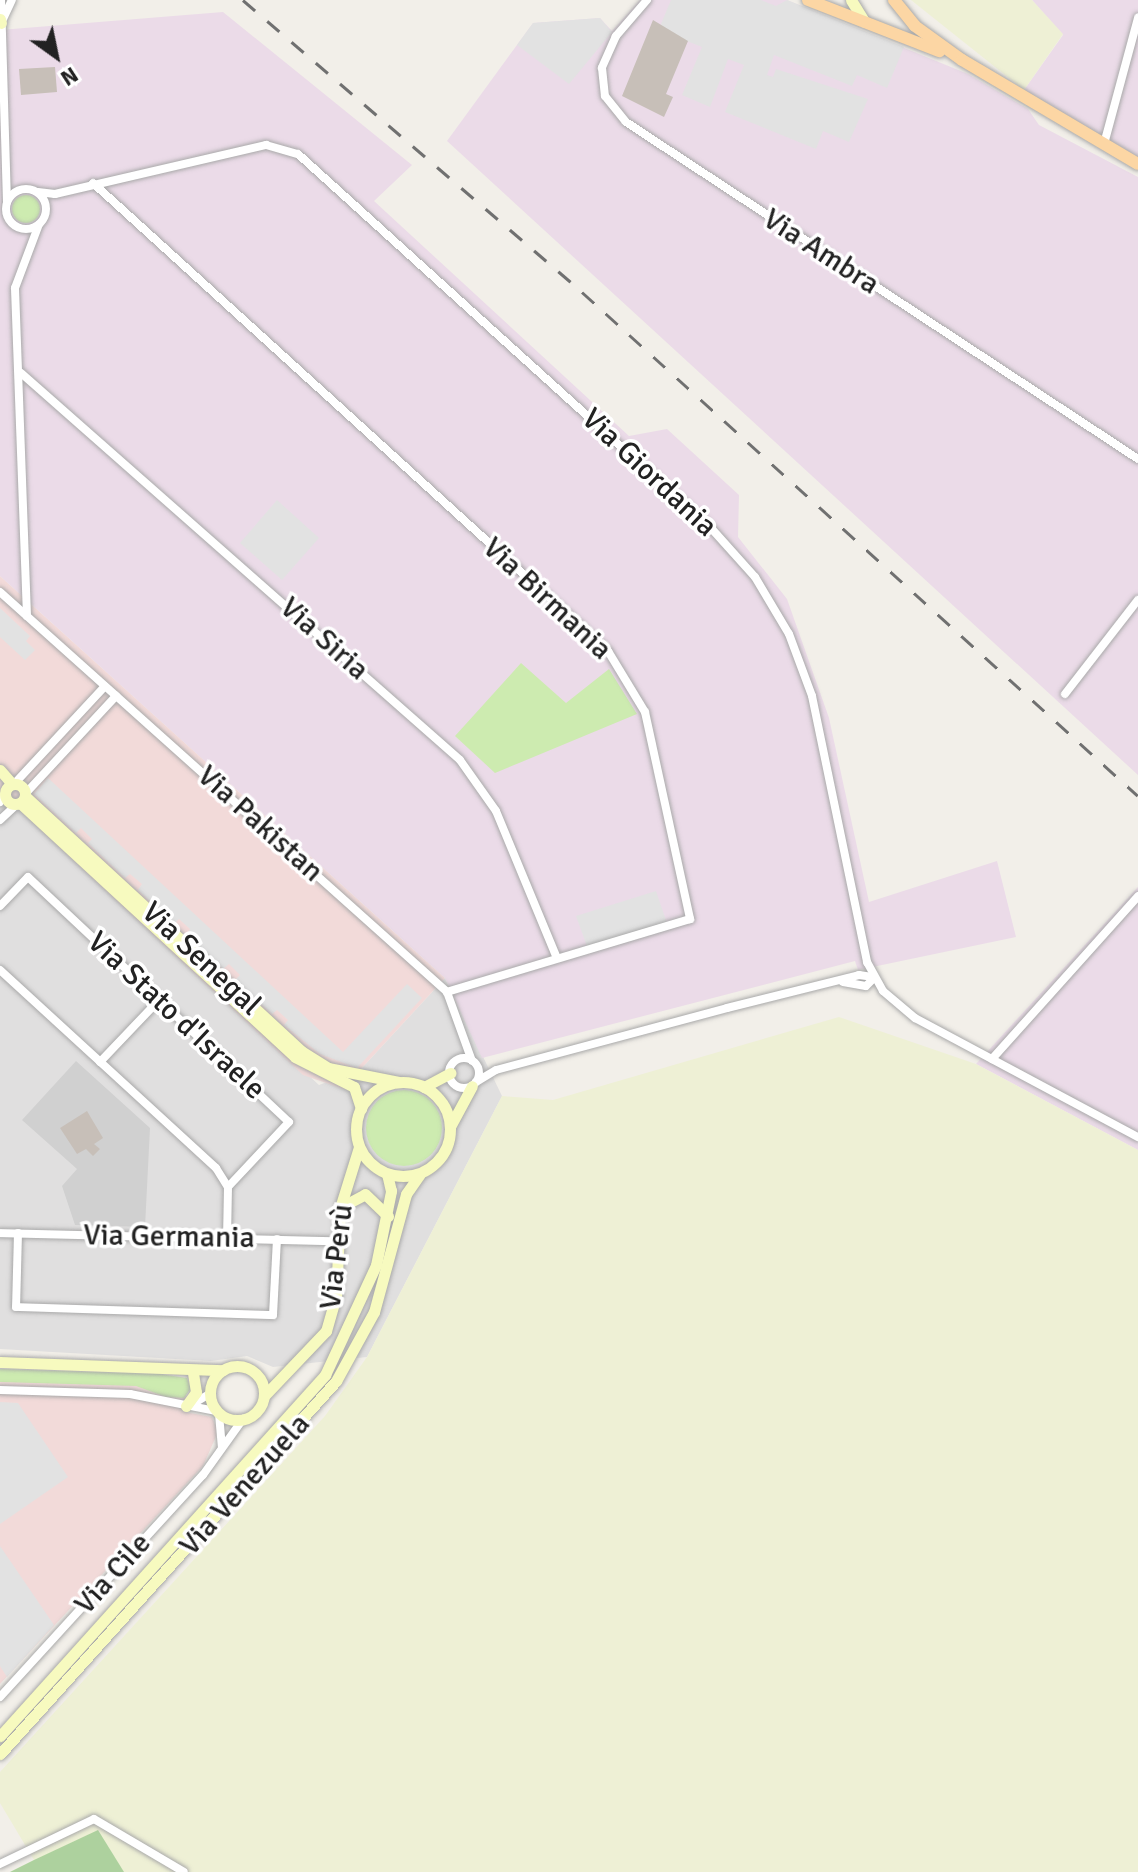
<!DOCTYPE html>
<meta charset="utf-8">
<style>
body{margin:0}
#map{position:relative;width:1138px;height:1872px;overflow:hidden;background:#f2efe9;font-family:Signika,sans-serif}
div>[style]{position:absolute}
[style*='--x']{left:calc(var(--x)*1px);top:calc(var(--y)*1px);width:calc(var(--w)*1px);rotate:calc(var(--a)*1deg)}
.residential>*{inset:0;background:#e0dfdf}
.commercial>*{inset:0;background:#f2dad9}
.industrial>*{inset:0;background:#ebdbe8}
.religious>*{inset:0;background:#d0d0d0}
.farmland>*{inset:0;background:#eef0d5}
.grass>*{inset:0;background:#cdebb0}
.round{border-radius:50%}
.forest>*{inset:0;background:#add19e}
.parking>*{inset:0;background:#e2e2e2}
.building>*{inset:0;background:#c7bfb8}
.roads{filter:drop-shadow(0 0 2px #a9a9a9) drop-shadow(0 0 2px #a9a9a9)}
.street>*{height:8px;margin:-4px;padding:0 4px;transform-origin:4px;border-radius:4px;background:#fff}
.street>.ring{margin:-4px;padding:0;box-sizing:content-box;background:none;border:8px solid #fff;border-radius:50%}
.secondary>*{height:11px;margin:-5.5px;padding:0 5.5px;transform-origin:5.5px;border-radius:5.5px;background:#f7fabf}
.secondary>.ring{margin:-5.5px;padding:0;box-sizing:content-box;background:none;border:11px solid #f7fabf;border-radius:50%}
.primary>*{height:12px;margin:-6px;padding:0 6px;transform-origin:6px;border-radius:6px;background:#fcd6a4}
.rail>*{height:3px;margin-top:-1.5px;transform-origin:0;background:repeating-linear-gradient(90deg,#707070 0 16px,transparent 0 32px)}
span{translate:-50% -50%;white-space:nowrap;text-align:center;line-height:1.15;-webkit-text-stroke:7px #fff;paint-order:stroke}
.street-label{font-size:30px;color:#222}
.north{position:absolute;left:16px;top:16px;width:80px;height:80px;-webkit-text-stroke:6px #fff;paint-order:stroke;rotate:147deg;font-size:22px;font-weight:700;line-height:32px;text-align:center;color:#222}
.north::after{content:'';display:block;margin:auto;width:28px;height:36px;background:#222;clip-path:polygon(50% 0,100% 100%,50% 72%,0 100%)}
</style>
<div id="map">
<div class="residential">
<div style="clip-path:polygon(0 792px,319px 1085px,360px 1070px,445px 978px,502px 1096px,367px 1357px,273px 1367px,247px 1356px,211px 1361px,0 1349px)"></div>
</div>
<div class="commercial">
<div style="clip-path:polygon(0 576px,445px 978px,360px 1070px,349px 1091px,303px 1075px,0 792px)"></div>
<div style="clip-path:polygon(0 1369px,187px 1378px,185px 1412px,212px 1417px,218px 1432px,203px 1466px,0 1684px)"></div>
</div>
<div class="industrial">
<div style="clip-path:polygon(640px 0,787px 0,968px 74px,1028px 109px,1039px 125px,1138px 177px,1138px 775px,447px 141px,533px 23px,600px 18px,612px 31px)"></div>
<div style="clip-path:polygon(1032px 0,1138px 0,1138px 158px,1024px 90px,1063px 35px)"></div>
<div style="clip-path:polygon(223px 12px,412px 165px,374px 201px,629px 436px,667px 429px,739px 495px,738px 537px,787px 599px,829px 718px,869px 902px,997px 861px,1016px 937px,858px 970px,855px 961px,482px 1058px,445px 978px,0 576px,0 30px)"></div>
<div style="clip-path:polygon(1138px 887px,1138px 1150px,976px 1064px)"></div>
</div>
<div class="religious">
<div style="clip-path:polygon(76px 1061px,150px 1128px,145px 1227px,75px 1225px,62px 1186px,77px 1169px,22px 1120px)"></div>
</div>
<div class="farmland">
<div style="clip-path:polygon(911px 0,1032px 0,1063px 34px,1024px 90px)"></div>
<div style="clip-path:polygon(839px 1017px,976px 1064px,1138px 1150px,1138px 1872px,10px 1872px,34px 1860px,0 1803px,0 1772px,325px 1416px,367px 1357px,502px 1096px,553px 1100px)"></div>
</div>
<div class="grass">
<div class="round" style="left:12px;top:195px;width:28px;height:28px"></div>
<div style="clip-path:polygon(521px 663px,566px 703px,609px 669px,637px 714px,495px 773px,455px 736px)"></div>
<div class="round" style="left:366px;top:1090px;width:76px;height:76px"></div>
<div style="clip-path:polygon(0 1369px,160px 1374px,187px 1378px,191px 1388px,184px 1398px,166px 1397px,136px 1386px,0 1382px)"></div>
</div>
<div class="forest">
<div style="clip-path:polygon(98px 1830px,124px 1872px,10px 1872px,34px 1860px)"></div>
</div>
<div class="parking">
<div style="clip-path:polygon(671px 0,761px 0,776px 6px,787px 0,904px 47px,887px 88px,857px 75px,852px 86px,774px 55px,767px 75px,773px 77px,776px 69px,868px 99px,849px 142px,823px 131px,816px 149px,725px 112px,744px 65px,728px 59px,710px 107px,682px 95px,702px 47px,664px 32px,661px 24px)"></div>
<div style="clip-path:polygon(600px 18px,612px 32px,569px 84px,517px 45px,533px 23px)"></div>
<div style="clip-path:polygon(277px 500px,319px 538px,282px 580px,240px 543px)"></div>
<div style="clip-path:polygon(0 608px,30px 636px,26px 641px,35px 650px,25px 660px,0 637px)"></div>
<div style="clip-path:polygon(48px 778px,343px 1052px,407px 984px,422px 998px,357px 1068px,320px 1054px,284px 1025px,288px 1020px,277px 1010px,272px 1014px,235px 980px,240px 975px,229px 964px,223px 969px,186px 935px,190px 929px,179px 919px,174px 924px,138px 890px,142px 884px,130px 874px,125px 878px,88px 843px,92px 839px,81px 828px,76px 833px,34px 794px)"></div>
<div style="clip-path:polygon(656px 891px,668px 926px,588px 949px,576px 916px)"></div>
<div style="clip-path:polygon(0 1402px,18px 1403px,68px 1477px,0 1524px)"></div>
<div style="clip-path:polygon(0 1546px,54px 1625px,7px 1677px,0 1666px)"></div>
</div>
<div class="building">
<div style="clip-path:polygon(653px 20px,688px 41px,666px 94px,673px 97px,664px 117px,622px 96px)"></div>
<div style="clip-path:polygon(55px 67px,57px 92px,21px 95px,19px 69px)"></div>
<div style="clip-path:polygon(87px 1111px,103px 1138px,94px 1144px,100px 1149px,93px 1156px,86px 1149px,77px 1154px,60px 1128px)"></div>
</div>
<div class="roads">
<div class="street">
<div style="--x:1;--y:0;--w:202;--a:88.3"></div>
<div style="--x:647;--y:0;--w:48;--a:130.7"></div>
<div style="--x:616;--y:36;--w:35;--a:114"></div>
<div style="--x:602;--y:68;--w:28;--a:84"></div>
<div style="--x:605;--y:96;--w:33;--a:51"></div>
<div style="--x:626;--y:122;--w:613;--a:33.35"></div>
<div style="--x:3;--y:19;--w:21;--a:-65"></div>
<div style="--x:1104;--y:144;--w:131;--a:-74.9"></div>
<div style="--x:93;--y:183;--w:696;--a:42.26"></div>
<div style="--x:608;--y:651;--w:71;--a:58.8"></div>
<div style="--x:645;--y:712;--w:212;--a:77.7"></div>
<div style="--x:690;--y:919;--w:254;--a:163.3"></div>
<div class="ring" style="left:6px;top:189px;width:32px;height:32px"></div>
<div style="--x:38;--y:192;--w:17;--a:7"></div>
<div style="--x:55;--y:194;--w:217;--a:-13.1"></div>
<div style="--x:266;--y:145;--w:33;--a:16"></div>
<div style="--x:298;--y:154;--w:557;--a:42.16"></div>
<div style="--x:711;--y:528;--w:66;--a:48.1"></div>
<div style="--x:755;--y:577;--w:66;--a:59.2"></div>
<div style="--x:789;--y:634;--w:66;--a:69.6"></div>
<div style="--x:812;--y:696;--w:272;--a:78.3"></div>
<div style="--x:867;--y:962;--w:33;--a:61"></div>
<div style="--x:883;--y:991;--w:42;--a:40.2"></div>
<div style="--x:915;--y:1018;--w:253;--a:28.1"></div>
<div style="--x:21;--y:373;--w:585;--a:41.4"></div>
<div style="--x:460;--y:760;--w:62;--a:54.8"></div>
<div style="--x:496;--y:811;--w:159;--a:67.5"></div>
<div style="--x:0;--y:592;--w:600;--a:41.82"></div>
<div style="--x:447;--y:992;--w:73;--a:70.1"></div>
<div style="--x:27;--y:616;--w:328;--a:-92.1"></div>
<div style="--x:15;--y:288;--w:68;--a:-69.4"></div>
<div style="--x:1065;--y:694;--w:119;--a:-52.2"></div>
<div style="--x:15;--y:783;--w:132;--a:-47.1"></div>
<div style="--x:25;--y:794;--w:134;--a:-47.1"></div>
<div style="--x:0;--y:802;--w:10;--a:-61"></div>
<div style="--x:0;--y:820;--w:23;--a:-43"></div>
<div style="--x:0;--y:906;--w:40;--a:-46"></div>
<div style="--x:28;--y:877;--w:358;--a:43.2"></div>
<div style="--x:289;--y:1122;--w:89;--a:133.2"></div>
<div style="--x:0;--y:970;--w:293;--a:42.5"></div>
<div style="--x:216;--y:1168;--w:22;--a:58"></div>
<div style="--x:228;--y:1187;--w:51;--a:91.1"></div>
<div style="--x:843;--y:982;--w:23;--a:10"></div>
<div style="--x:866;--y:986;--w:11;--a:-45"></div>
<div class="ring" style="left:449px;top:1058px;width:22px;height:22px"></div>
<div style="--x:992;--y:1059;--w:219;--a:-48.1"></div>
<div style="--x:100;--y:1062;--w:87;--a:-46.4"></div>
<div style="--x:476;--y:1082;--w:23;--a:-31"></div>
<div style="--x:496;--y:1070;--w:239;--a:-15"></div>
<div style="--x:727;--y:1008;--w:136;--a:-14"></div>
<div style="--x:859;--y:975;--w:15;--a:8"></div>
<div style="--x:0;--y:1233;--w:339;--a:1.4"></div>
<div style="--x:18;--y:1233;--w:74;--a:91.5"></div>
<div style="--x:16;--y:1307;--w:257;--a:1.8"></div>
<div style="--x:273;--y:1315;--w:76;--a:-87"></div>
<div style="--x:0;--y:1390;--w:130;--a:1.8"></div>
<div style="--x:130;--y:1394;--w:88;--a:11.2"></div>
<div style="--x:191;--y:1405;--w:21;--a:-31"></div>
<div style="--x:219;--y:1414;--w:33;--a:85"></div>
<div style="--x:0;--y:1697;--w:301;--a:-47.6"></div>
<div style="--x:203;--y:1475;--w:69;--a:-54.5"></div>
<div style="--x:0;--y:1864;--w:104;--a:-25.6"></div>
<div style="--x:94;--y:1819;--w:104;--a:30.5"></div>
</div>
<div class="secondary">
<div style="--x:851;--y:0;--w:26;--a:58"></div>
<div style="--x:0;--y:19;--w:4;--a:76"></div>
<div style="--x:0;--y:770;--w:18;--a:49"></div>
<div class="ring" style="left:5px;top:784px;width:9px;height:9px"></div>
<div style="--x:25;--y:796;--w:376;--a:42.7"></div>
<div style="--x:301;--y:1051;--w:32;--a:32"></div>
<div style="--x:328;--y:1068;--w:72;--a:11.2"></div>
<div style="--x:20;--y:803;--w:374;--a:42.7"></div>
<div style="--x:295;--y:1057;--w:66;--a:27"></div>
<div style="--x:354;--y:1087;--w:23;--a:72"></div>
<div class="ring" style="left:356px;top:1082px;width:83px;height:83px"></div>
<div style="--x:424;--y:1087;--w:30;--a:-28"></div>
<div style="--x:451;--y:1125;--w:44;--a:-61.7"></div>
<div style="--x:341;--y:1207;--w:27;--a:-28"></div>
<div style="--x:365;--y:1194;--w:32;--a:44"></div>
<div style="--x:0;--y:1362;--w:223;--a:2.1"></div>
<div class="ring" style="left:210px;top:1366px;width:43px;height:43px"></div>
<div style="--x:264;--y:1396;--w:90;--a:-46.4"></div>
<div style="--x:326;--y:1331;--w:35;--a:-74"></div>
<div style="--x:336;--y:1297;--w:89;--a:-87.4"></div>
<div style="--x:340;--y:1208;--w:64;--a:-72.7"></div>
<div style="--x:186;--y:1406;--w:17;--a:-54"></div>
<div style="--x:196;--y:1392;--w:18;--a:-99"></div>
<div style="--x:0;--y:1736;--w:486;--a:-48"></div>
<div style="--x:325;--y:1375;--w:121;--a:-65.1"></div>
<div style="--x:376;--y:1265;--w:76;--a:-78.5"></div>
<div style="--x:391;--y:1191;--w:17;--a:-103"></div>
<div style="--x:0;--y:1754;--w:502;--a:-47.99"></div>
<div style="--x:336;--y:1381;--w:79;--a:-61.2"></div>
<div style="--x:374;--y:1312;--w:122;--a:-74.8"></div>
<div style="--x:406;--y:1194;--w:24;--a:-55"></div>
</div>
<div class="primary">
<div style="--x:808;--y:0;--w:141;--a:21.3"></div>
<div style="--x:894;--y:0;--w:33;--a:51"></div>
<div style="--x:915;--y:26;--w:58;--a:35.9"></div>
<div style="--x:962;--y:60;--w:204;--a:30.6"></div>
</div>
</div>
<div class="rail">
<div style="--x:243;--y:0;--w:447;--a:40.7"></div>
<div style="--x:582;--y:292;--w:750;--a:42.19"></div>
</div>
<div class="street-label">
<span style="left:821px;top:252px;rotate:33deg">Via Ambra</span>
<span style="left:649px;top:473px;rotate:43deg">Via Giordania</span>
<span style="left:547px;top:599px;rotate:43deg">Via Birmania</span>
<span style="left:324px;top:639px;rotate:42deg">Via Siria</span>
<span style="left:260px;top:824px;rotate:42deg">Via Pakistan</span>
<span style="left:201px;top:959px;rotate:43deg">Via Senegal</span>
<span style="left:176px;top:1016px;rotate:43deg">Via Stato d'Israele</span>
<span style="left:169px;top:1237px;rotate:1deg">Via Germania</span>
<span style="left:337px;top:1257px;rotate:-83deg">Via Perù</span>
<span style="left:245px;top:1485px;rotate:-48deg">Via Venezuela</span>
<span style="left:113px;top:1574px;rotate:-48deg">Via Cile</span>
</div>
<div class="north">N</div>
</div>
